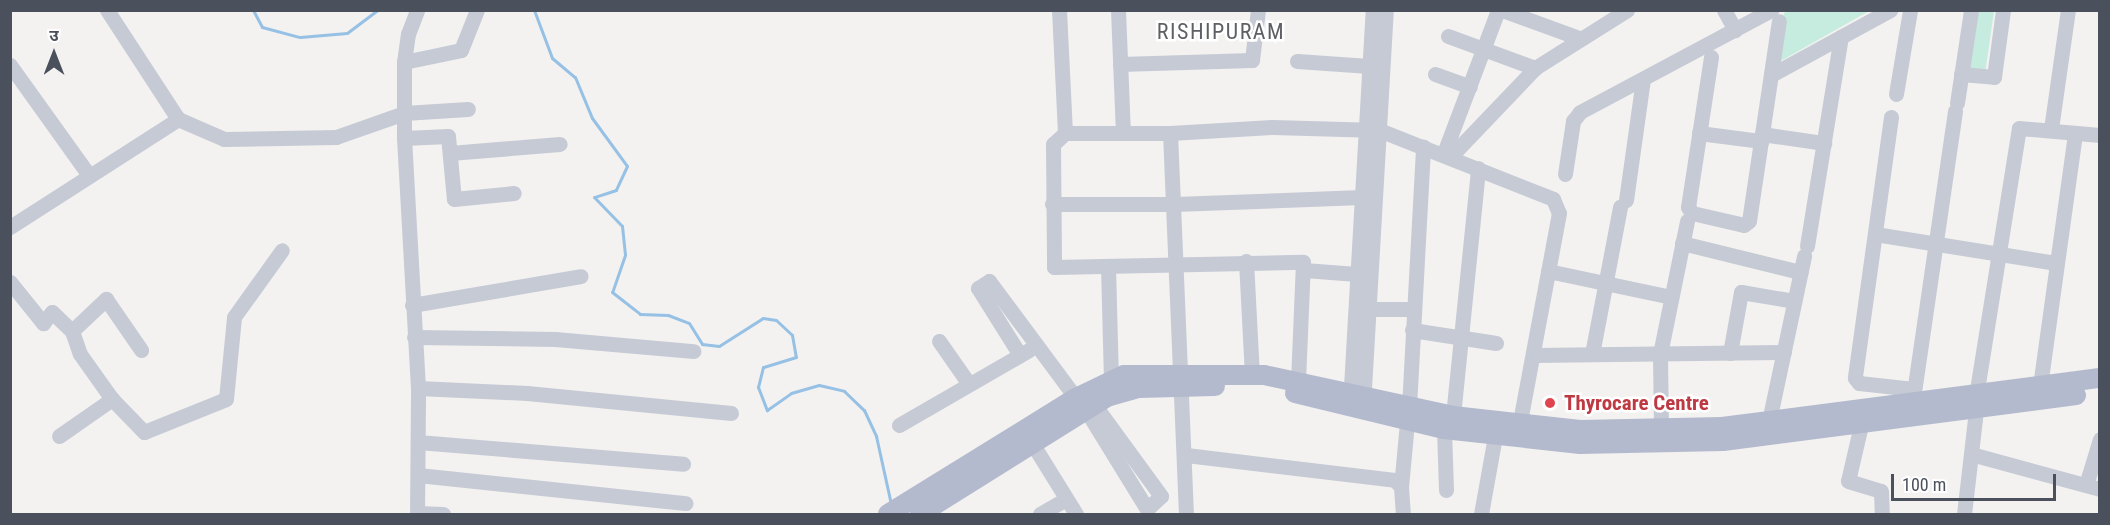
<!DOCTYPE html>
<meta charset="utf-8">
<style>
body{margin:0}
#map{position:relative;width:2110px;height:525px;overflow:hidden;background:#f3f2f1;font-family:"Roboto Condensed","Noto Sans Devanagari",sans-serif}
div>[style]{position:absolute}
[style*='--x']{left:calc(var(--x)*1px);top:calc(var(--y)*1px);width:calc(var(--w)*1px);rotate:calc(var(--a)*1deg)}
.green>*{inset:0;background:#c5ecde}
.stream>*{height:3px;margin:-1.5px;padding:0 1.5px;transform-origin:1.5px;border-radius:1.5px;background:#96c1e5}
.minor>*{height:15px;margin:-7.5px;padding:0 7.5px;transform-origin:7.5px;border-radius:7.5px;background:#c6cad4}
.major>*{height:20px;margin:-10px;padding:0 10px;transform-origin:10px;border-radius:10px;background:#b4bacd}
.dots>*{width:16px;height:16px;translate:-50% -50%;box-sizing:border-box;border:3px solid #fff;border-radius:50%}
span{translate:-50% -50%;white-space:nowrap;text-align:center;line-height:1.15;-webkit-text-stroke:5px #fff;paint-order:stroke}
.health-label{font-size:21px;color:#be3a42;font-weight:700}
.left{translate:0 -50%;text-align:left}
.neighbourhood-label{font-size:22px;color:#5e6065;letter-spacing:1.5px}
.frame{position:absolute;inset:0;border:12px solid #4b505d;pointer-events:none}
.north{position:absolute;left:24px;top:24px;width:60px;height:60px;-webkit-text-stroke:4px #fff;paint-order:stroke;rotate:0deg;font-size:16px;font-weight:700;line-height:24px;text-align:center;color:#4b505d}
.north::after{content:'';display:block;margin:auto;width:21px;height:27px;background:#4b505d;clip-path:polygon(50% 0,100% 100%,50% 72%,0 100%)}
.scale{position:absolute;left:1891px;top:474px;width:165px;height:27px;box-sizing:border-box;border:3px solid #4b505d;border-top:0;padding-left:8px;font-size:18px;line-height:21px;white-space:nowrap;color:#4b505d;-webkit-text-stroke:4px #fff;paint-order:stroke}
</style>
<div id="map">
<div class="green">
<div style="clip-path:polygon(1789px 11px,1869px 11px,1779px 62px,1784px 13px)"></div>
<div style="clip-path:polygon(1968px 11px,1994px 11px,1985px 74px,1960px 69px)"></div>
</div>
<div class="stream">
<div style="--x:253;--y:10;--w:19;--a:62"></div>
<div style="--x:262;--y:27;--w:39;--a:15"></div>
<div style="--x:300;--y:37;--w:47;--a:-4.9"></div>
<div style="--x:347;--y:33;--w:39;--a:-37"></div>
<div style="--x:534;--y:10;--w:51;--a:69.4"></div>
<div style="--x:552;--y:58;--w:30;--a:40"></div>
<div style="--x:575;--y:77;--w:44;--a:67.5"></div>
<div style="--x:592;--y:118;--w:59;--a:53.9"></div>
<div style="--x:627;--y:166;--w:26;--a:115"></div>
<div style="--x:616;--y:190;--w:23;--a:162"></div>
<div style="--x:594;--y:197;--w:40;--a:46"></div>
<div style="--x:622;--y:226;--w:29;--a:84"></div>
<div style="--x:625;--y:255;--w:39;--a:109"></div>
<div style="--x:612;--y:292;--w:36;--a:38"></div>
<div style="--x:640;--y:314;--w:28;--a:2"></div>
<div style="--x:668;--y:315;--w:22;--a:21"></div>
<div style="--x:689;--y:323;--w:25;--a:58"></div>
<div style="--x:702;--y:344;--w:17;--a:7"></div>
<div style="--x:719;--y:346;--w:52;--a:-32.5"></div>
<div style="--x:763;--y:318;--w:13;--a:9"></div>
<div style="--x:776;--y:320;--w:22;--a:43"></div>
<div style="--x:792;--y:335;--w:22;--a:80"></div>
<div style="--x:796;--y:357;--w:34;--a:163"></div>
<div style="--x:763;--y:367;--w:21;--a:104"></div>
<div style="--x:758;--y:387;--w:25;--a:69"></div>
<div style="--x:767;--y:410;--w:29;--a:-35"></div>
<div style="--x:791;--y:393;--w:29;--a:-16"></div>
<div style="--x:819;--y:385;--w:26;--a:13"></div>
<div style="--x:844;--y:391;--w:28;--a:44"></div>
<div style="--x:864;--y:410;--w:29;--a:65"></div>
<div style="--x:876;--y:436;--w:70;--a:77.6"></div>
</div>
<div class="minor">
<div style="--x:107;--y:10;--w:130;--a:56.9"></div>
<div style="--x:178;--y:119;--w:50;--a:23.5"></div>
<div style="--x:224;--y:139;--w:112;--a:-1"></div>
<div style="--x:336;--y:137;--w:72;--a:-19.4"></div>
<div style="--x:404;--y:113;--w:64;--a:-3.6"></div>
<div style="--x:1059;--y:10;--w:123;--a:87.2"></div>
<div style="--x:1065;--y:133;--w:16;--a:137"></div>
<div style="--x:1053;--y:144;--w:123;--a:89.5"></div>
<div style="--x:1054;--y:267;--w:249;--a:-1.2"></div>
<div style="--x:1303;--y:262;--w:118;--a:92.4"></div>
<div style="--x:1118;--y:10;--w:123;--a:87.7"></div>
<div style="--x:1502;--y:10;--w:82;--a:20"></div>
<div style="--x:1724;--y:10;--w:23;--a:61"></div>
<div style="--x:1448;--y:36;--w:93;--a:20.2"></div>
<div style="--x:1711;--y:57;--w:152;--a:98.7"></div>
<div style="--x:1688;--y:207;--w:7;--a:56"></div>
<div style="--x:1692;--y:213;--w:53;--a:13"></div>
<div style="--x:1744;--y:225;--w:6;--a:-39"></div>
<div style="--x:1749;--y:221;--w:202;--a:-81.5"></div>
<div style="--x:1297;--y:61;--w:72;--a:4"></div>
<div style="--x:404;--y:62;--w:58;--a:-11.9"></div>
<div style="--x:461;--y:50;--w:43;--a:-68.2"></div>
<div style="--x:1120;--y:64;--w:132;--a:-1.7"></div>
<div style="--x:1252;--y:60;--w:50;--a:-83.2"></div>
<div style="--x:10;--y:65;--w:134;--a:54.4"></div>
<div style="--x:1435;--y:74;--w:37;--a:20"></div>
<div style="--x:1961;--y:74;--w:33;--a:5"></div>
<div style="--x:1994;--y:77;--w:68;--a:-82.3"></div>
<div style="--x:1771;--y:75;--w:136;--a:-28.6"></div>
<div style="--x:1896;--y:94;--w:85;--a:-80.5"></div>
<div style="--x:1957;--y:103;--w:94;--a:-81.4"></div>
<div style="--x:1891;--y:117;--w:263;--a:97.9"></div>
<div style="--x:1855;--y:378;--w:6;--a:51"></div>
<div style="--x:1859;--y:383;--w:55;--a:6.2"></div>
<div style="--x:2051;--y:129;--w:120;--a:-81.9"></div>
<div style="--x:1065;--y:133;--w:105;--a:0"></div>
<div style="--x:1170;--y:133;--w:102;--a:-3.4"></div>
<div style="--x:1272;--y:127;--w:107;--a:1.6"></div>
<div style="--x:1379;--y:130;--w:187;--a:21.6"></div>
<div style="--x:1553;--y:199;--w:15;--a:67"></div>
<div style="--x:1559;--y:213;--w:224;--a:100.6"></div>
<div style="--x:1170;--y:133;--w:381;--a:87.6"></div>
<div style="--x:1699;--y:133;--w:63;--a:7.4"></div>
<div style="--x:1762;--y:134;--w:63;--a:8.3"></div>
<div style="--x:404;--y:138;--w:44;--a:-2.6"></div>
<div style="--x:448;--y:136;--w:63;--a:84.6"></div>
<div style="--x:454;--y:199;--w:60;--a:-5.7"></div>
<div style="--x:450;--y:153;--w:110;--a:-4.7"></div>
<div style="--x:1444;--y:153;--w:153;--a:-69.3"></div>
<div style="--x:1451;--y:156;--w:122;--a:-46.3"></div>
<div style="--x:1535;--y:68;--w:109;--a:-32.2"></div>
<div style="--x:1565;--y:174;--w:54;--a:-81.4"></div>
<div style="--x:1573;--y:121;--w:11;--a:-52"></div>
<div style="--x:1580;--y:112;--w:217;--a:-28.1"></div>
<div style="--x:1626;--y:200;--w:122;--a:-82"></div>
<div style="--x:1052;--y:204;--w:122;--a:0"></div>
<div style="--x:1174;--y:204;--w:188;--a:-2.1"></div>
<div style="--x:10;--y:227;--w:200;--a:-32.7"></div>
<div style="--x:1875;--y:234;--w:184;--a:9.1"></div>
<div style="--x:1682;--y:243;--w:122;--a:13.8"></div>
<div style="--x:1807;--y:246;--w:212;--a:-80.8"></div>
<div style="--x:1246;--y:261;--w:114;--a:87"></div>
<div style="--x:1108;--y:266;--w:114;--a:88.5"></div>
<div style="--x:1304;--y:270;--w:53;--a:4.3"></div>
<div style="--x:1548;--y:271;--w:126;--a:11.9"></div>
<div style="--x:10;--y:282;--w:53;--a:51.2"></div>
<div style="--x:43;--y:323;--w:14;--a:-51"></div>
<div style="--x:52;--y:312;--w:28;--a:44"></div>
<div style="--x:72;--y:331;--w:24;--a:71"></div>
<div style="--x:80;--y:354;--w:55;--a:54.6"></div>
<div style="--x:112;--y:399;--w:46;--a:45.9"></div>
<div style="--x:144;--y:432;--w:88;--a:-21.9"></div>
<div style="--x:226;--y:399;--w:82;--a:-84.4"></div>
<div style="--x:234;--y:317;--w:82;--a:-54.4"></div>
<div style="--x:412;--y:305;--w:171;--a:-9.7"></div>
<div style="--x:1368;--y:309;--w:45;--a:0"></div>
<div style="--x:1412;--y:330;--w:85;--a:8.8"></div>
<div style="--x:72;--y:331;--w:47;--a:-43.3"></div>
<div style="--x:106;--y:299;--w:62;--a:55.5"></div>
<div style="--x:414;--y:337;--w:141;--a:0.8"></div>
<div style="--x:555;--y:339;--w:139;--a:5"></div>
<div style="--x:939;--y:341;--w:52;--a:55.1"></div>
<div style="--x:1730;--y:353;--w:62;--a:-79.8"></div>
<div style="--x:1741;--y:292;--w:54;--a:9.6"></div>
<div style="--x:1592;--y:354;--w:150;--a:-79.2"></div>
<div style="--x:1020;--y:355;--w:79;--a:-122.1"></div>
<div style="--x:978;--y:288;--w:13;--a:-32"></div>
<div style="--x:989;--y:281;--w:146;--a:53.4"></div>
<div style="--x:1533;--y:355;--w:251;--a:-0.7"></div>
<div style="--x:2040;--y:386;--w:255;--a:-82.1"></div>
<div style="--x:418;--y:388;--w:109;--a:2.6"></div>
<div style="--x:527;--y:393;--w:205;--a:5.6"></div>
<div style="--x:1976;--y:396;--w:271;--a:-80.9"></div>
<div style="--x:2019;--y:128;--w:81;--a:4.9"></div>
<div style="--x:1913;--y:399;--w:291;--a:-81.7"></div>
<div style="--x:1350;--y:404;--w:395;--a:-86.7"></div>
<div style="--x:1363;--y:406;--w:397;--a:-86.7"></div>
<div style="--x:1409;--y:407;--w:261;--a:-86.9"></div>
<div style="--x:1086;--y:410;--w:116;--a:58.4"></div>
<div style="--x:1147;--y:509;--w:19;--a:-43"></div>
<div style="--x:1161;--y:496;--w:114;--a:-126.1"></div>
<div style="--x:1453;--y:416;--w:249;--a:-84.2"></div>
<div style="--x:1769;--y:421;--w:169;--a:-78"></div>
<div style="--x:899;--y:425;--w:150;--a:-30"></div>
<div style="--x:1861;--y:425;--w:57;--a:103.1"></div>
<div style="--x:1848;--y:481;--w:34;--a:17"></div>
<div style="--x:1881;--y:491;--w:23;--a:88"></div>
<div style="--x:1661;--y:428;--w:74;--a:-90.8"></div>
<div style="--x:1660;--y:354;--w:136;--a:-78.5"></div>
<div style="--x:1444;--y:429;--w:61;--a:88.1"></div>
<div style="--x:59;--y:436;--w:65;--a:-34.9"></div>
<div style="--x:418;--y:442;--w:266;--a:4.7"></div>
<div style="--x:1032;--y:443;--w:84;--a:58.2"></div>
<div style="--x:1971;--y:454;--w:134;--a:15.2"></div>
<div style="--x:1186;--y:455;--w:210;--a:6.8"></div>
<div style="--x:1395;--y:480;--w:9;--a:49"></div>
<div style="--x:1401;--y:487;--w:27;--a:86"></div>
<div style="--x:418;--y:475;--w:269;--a:6"></div>
<div style="--x:2086;--y:485;--w:48;--a:-73.1"></div>
<div style="--x:1401;--y:487;--w:65;--a:-84.7"></div>
<div style="--x:417;--y:513;--w:26;--a:2"></div>
<div style="--x:417;--y:514;--w:126;--a:-89.5"></div>
<div style="--x:418;--y:388;--w:250;--a:-93.2"></div>
<div style="--x:404;--y:138;--w:76;--a:-90"></div>
<div style="--x:404;--y:62;--w:28;--a:-82"></div>
<div style="--x:408;--y:34;--w:26;--a:-69"></div>
<div style="--x:1040;--y:514;--w:30;--a:-30"></div>
<div style="--x:1481;--y:514;--w:79;--a:-79.8"></div>
<div style="--x:1964;--y:514;--w:105;--a:-83.4"></div>
</div>
<div class="major">
<div style="--x:1295;--y:393;--w:153;--a:13.6"></div>
<div style="--x:1444;--y:429;--w:137;--a:6.3"></div>
<div style="--x:1580;--y:444;--w:143;--a:-1.2"></div>
<div style="--x:1723;--y:441;--w:356;--a:-7.4"></div>
<div style="--x:888;--y:514;--w:221;--a:-31.7"></div>
<div style="--x:1076;--y:398;--w:53;--a:-25.6"></div>
<div style="--x:1124;--y:375;--w:140;--a:0"></div>
<div style="--x:1264;--y:375;--w:193;--a:12.2"></div>
<div style="--x:1453;--y:416;--w:128;--a:6.3"></div>
<div style="--x:1580;--y:430;--w:142;--a:-1.2"></div>
<div style="--x:1722;--y:427;--w:381;--a:-7.4"></div>
<div style="--x:920;--y:514;--w:221;--a:-32"></div>
<div style="--x:1107;--y:397;--w:33;--a:-16"></div>
<div style="--x:1139;--y:388;--w:76;--a:-1.5"></div>
</div>
<div class="dots">
<div style="left:1550px;top:403px;background:#e0444e"></div>
</div>
<div class="health-label">
<span class="left" style="left:1564px;top:403px">Thyrocare Centre</span>
</div>
<div class="neighbourhood-label">
<span style="left:1221px;top:32px">RISHIPURAM</span>
</div>
<div class="frame"></div>
<div class="north">उ</div>
<div class="scale">100 m</div>
</div>
